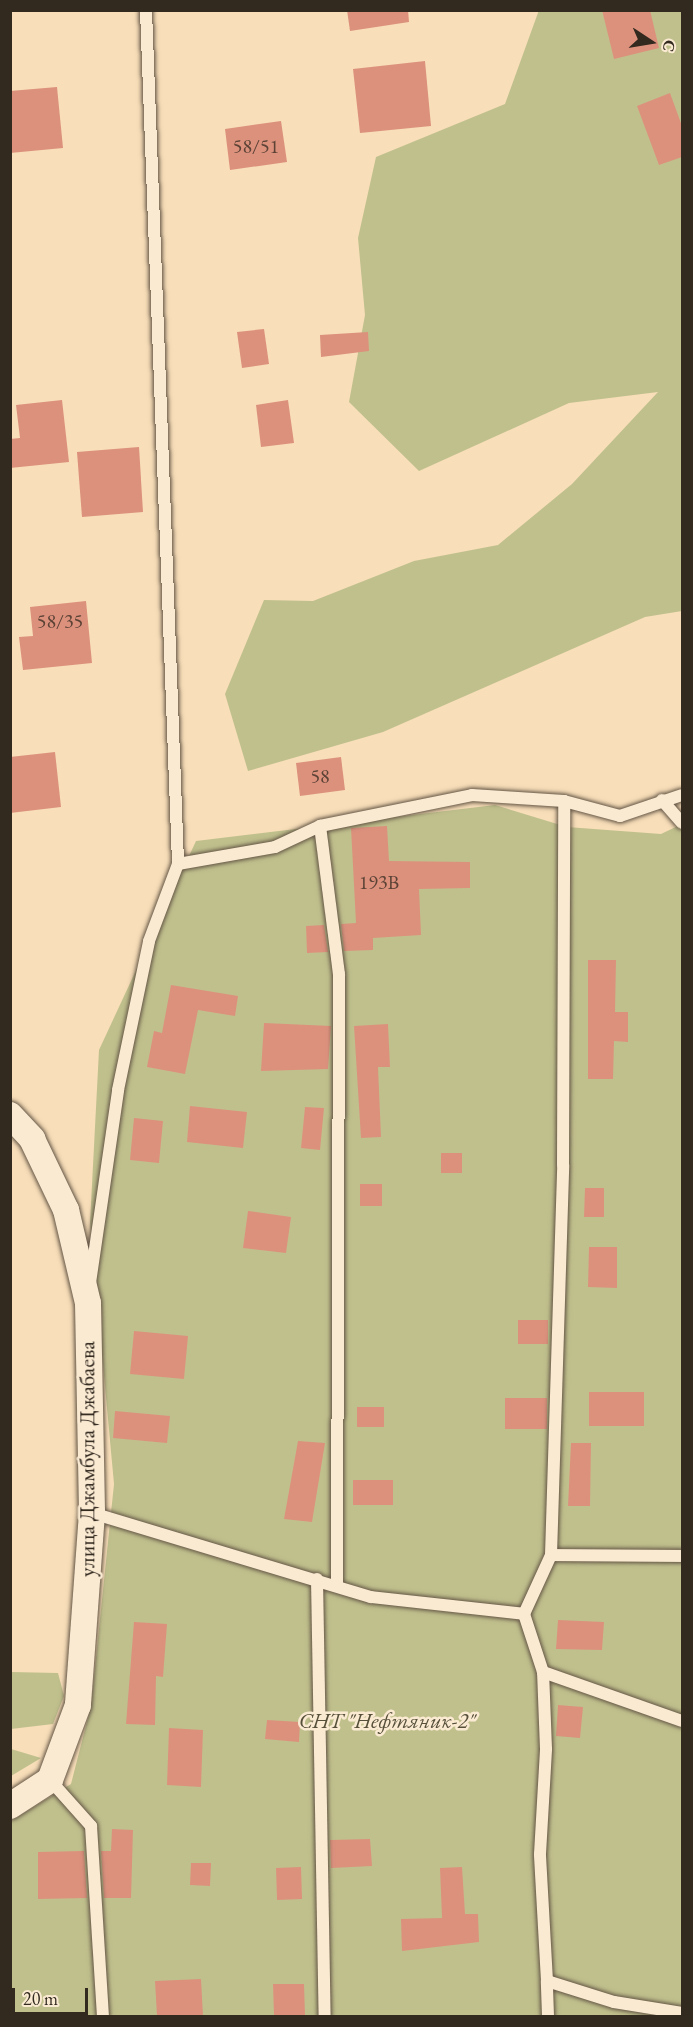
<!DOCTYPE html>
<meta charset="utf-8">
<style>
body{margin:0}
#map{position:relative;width:693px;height:2027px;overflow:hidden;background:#f8deb9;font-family:"EB Garamond",serif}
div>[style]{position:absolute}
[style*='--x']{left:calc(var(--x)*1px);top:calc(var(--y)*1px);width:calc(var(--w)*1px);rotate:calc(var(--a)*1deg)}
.green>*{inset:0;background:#c0c08d}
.building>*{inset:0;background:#dc917d}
.roads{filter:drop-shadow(0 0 2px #645646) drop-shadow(0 0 2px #645646)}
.lane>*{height:12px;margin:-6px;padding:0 6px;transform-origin:6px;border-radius:6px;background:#faead2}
.street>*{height:26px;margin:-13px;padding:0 13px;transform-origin:13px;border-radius:13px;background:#faead2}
span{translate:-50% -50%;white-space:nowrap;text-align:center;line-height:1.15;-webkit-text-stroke:5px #faead2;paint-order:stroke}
.number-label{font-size:20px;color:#5c4336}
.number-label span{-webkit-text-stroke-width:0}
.street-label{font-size:22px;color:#32291f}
.park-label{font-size:22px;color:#564f3a;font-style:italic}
.frame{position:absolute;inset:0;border:12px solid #32291f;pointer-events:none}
.north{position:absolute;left:621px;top:12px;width:60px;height:60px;-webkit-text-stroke:4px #faead2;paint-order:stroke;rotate:102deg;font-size:16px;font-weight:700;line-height:24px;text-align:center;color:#32291f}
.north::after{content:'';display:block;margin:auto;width:21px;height:27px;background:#32291f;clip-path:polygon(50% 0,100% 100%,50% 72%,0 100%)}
.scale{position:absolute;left:12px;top:1988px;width:76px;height:27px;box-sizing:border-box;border:3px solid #32291f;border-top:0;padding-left:8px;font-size:18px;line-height:21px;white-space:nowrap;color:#32291f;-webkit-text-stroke:4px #faead2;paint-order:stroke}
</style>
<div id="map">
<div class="green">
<div style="clip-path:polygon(682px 11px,682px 611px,645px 617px,383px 732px,248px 771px,225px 694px,264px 600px,313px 601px,414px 561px,498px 545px,572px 484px,658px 392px,569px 403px,419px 471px,349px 402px,365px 315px,358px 238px,376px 157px,505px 104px,539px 10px)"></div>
<div style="clip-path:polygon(495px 805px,567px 827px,661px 834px,682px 824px,682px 2016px,11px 2016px,11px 1821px,71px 1784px,91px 1706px,114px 1484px,90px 1223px,99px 1050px,196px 841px)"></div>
<div style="clip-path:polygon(11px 1672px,58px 1673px,64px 1696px,53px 1724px,11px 1729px)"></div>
<div style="clip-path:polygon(10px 1749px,11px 1749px,41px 1758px,11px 1776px)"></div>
</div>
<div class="building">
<div style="clip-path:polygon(347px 10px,408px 10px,409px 22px,350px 31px)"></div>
<div style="clip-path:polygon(602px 10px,650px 10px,659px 48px,614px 59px)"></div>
<div style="clip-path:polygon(425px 61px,431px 126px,360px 133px,353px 69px)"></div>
<div style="clip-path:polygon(57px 87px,63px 148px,10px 153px,10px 91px)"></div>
<div style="clip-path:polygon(670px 93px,682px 126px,682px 157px,659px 165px,637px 106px)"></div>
<div style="clip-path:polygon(281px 121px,287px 162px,230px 170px,225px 129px)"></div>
<div style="clip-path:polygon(264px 329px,269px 364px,242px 368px,237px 332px)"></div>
<div style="clip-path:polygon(368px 332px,369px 351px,321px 357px,320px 335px)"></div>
<div style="clip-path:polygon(62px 400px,69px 462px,10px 468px,10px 439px,20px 438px,16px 405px)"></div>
<div style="clip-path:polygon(288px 400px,294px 443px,261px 447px,256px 405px)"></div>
<div style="clip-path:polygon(139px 447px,143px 512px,82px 517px,77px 452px)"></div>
<div style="clip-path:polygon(86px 601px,92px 663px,23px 670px,19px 637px,33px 636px,30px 607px)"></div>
<div style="clip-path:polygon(55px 752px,61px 807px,10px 813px,10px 757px)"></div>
<div style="clip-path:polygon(341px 757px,345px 790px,300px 796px,296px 763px)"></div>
<div style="clip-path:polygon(387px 826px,389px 861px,470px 862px,470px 888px,419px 889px,421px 935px,373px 938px,373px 950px,344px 951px,341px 924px,356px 923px,351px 828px)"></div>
<div style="clip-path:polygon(324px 925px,328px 952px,307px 953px,306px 926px)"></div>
<div style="clip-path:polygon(588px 960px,616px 960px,615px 1012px,628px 1012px,628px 1042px,614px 1041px,613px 1079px,588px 1079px)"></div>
<div style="clip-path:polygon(171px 985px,238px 996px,235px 1016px,198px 1010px,185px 1074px,147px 1067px,154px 1031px,162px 1033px)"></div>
<div style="clip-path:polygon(264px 1023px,331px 1026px,328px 1069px,261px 1071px)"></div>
<div style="clip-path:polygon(388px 1024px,390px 1067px,378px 1067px,381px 1137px,361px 1138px,354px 1026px)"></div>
<div style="clip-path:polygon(190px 1106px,247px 1112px,243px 1148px,187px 1142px)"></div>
<div style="clip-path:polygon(305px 1107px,324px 1108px,320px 1150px,301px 1148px)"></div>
<div style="clip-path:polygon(134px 1118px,163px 1121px,159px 1163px,130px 1160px)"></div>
<div style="clip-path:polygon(441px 1153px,462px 1153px,462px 1173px,441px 1173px)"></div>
<div style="clip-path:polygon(360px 1184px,382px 1184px,382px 1206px,360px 1206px)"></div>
<div style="clip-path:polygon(585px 1188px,604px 1188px,604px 1217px,584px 1217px)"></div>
<div style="clip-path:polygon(248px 1211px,291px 1217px,286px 1253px,243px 1248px)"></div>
<div style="clip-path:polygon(589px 1247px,617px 1247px,617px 1288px,588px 1287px)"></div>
<div style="clip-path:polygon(518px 1320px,548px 1320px,548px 1344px,518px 1344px)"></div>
<div style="clip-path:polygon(134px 1331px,188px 1336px,184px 1379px,130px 1374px)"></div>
<div style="clip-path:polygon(589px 1392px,644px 1392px,644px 1426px,589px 1426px)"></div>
<div style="clip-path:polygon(505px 1398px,547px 1398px,547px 1429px,505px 1429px)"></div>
<div style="clip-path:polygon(357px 1407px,384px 1407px,384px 1427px,357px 1427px)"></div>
<div style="clip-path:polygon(115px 1411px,170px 1416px,167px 1443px,113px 1438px)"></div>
<div style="clip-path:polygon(298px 1441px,325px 1443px,312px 1522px,284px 1519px)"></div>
<div style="clip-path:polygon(571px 1443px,591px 1443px,590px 1506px,568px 1506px)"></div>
<div style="clip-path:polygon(353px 1480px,393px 1480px,393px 1505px,353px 1505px)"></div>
<div style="clip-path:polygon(558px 1620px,604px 1622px,602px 1650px,556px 1649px)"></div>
<div style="clip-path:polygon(134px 1622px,167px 1624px,163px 1677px,156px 1676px,155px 1725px,126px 1724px)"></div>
<div style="clip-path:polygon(558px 1705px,583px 1707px,580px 1738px,556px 1736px)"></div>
<div style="clip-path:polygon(267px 1720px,300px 1722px,299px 1742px,265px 1739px)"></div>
<div style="clip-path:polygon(169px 1728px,203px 1730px,201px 1787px,167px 1785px)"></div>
<div style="clip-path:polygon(112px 1829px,133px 1830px,131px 1898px,104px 1898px,101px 1851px,111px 1851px)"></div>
<div style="clip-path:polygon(370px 1839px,372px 1866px,331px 1868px,330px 1840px)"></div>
<div style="clip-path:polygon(84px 1851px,87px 1898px,38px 1899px,38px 1852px)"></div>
<div style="clip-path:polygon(191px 1863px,211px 1863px,210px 1886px,190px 1885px)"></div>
<div style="clip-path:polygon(301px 1867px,302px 1899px,277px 1900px,276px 1868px)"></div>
<div style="clip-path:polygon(462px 1867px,465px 1914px,478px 1914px,479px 1942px,402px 1951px,401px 1919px,442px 1918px,440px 1868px)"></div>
<div style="clip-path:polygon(201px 1979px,203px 2016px,157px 2016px,155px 1981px)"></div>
<div style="clip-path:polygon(273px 1984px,304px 1984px,305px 2016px,274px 2016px)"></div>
</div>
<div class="roads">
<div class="lane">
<div style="--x:146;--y:10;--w:855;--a:87.85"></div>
<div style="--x:662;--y:800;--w:30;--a:49"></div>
<div style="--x:320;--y:826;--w:149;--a:82.7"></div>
<div style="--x:339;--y:974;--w:611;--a:90.19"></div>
<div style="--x:90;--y:1283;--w:195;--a:-81.7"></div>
<div style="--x:118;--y:1090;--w:152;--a:-78.2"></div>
<div style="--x:149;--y:941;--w:82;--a:-69.4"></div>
<div style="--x:178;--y:864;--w:98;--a:-9.9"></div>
<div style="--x:275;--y:847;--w:50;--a:-25"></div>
<div style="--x:320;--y:826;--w:155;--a:-11.5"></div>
<div style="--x:472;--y:795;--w:92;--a:3.7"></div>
<div style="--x:564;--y:801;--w:58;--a:15"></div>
<div style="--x:620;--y:816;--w:65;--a:-18.7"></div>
<div style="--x:92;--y:1513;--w:291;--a:16.8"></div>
<div style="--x:371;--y:1597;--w:154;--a:6.3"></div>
<div style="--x:551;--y:1555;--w:131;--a:0.4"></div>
<div style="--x:317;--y:1579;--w:437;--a:89"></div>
<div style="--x:543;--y:1672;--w:147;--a:19.4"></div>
<div style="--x:50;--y:1780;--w:62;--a:48.3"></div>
<div style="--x:91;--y:1826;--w:190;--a:86.4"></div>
<div style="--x:547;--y:1981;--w:127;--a:-93.2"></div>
<div style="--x:540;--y:1854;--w:105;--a:-86.7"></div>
<div style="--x:546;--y:1749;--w:77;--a:-92.2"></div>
<div style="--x:543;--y:1672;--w:61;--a:-108.1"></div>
<div style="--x:524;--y:1614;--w:65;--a:-65.4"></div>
<div style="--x:551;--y:1555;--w:390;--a:-88.2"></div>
<div style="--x:563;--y:1165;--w:364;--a:-89.8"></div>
<div style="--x:548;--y:2016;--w:35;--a:-92"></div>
<div style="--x:547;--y:1981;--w:70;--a:17.4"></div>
<div style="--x:614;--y:2002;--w:69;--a:9.2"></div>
</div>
<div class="street">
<div style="--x:10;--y:1115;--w:33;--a:47"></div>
<div style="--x:32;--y:1139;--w:79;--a:64.4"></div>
<div style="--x:66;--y:1210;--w:96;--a:76.7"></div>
<div style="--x:88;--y:1303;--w:210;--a:88.9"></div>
<div style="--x:92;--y:1513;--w:193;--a:94.2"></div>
<div style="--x:78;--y:1705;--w:80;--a:110.5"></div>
<div style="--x:50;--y:1780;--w:48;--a:147"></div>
</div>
</div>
<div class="number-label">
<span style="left:256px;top:146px">58/51</span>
<span style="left:60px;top:621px">58/35</span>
<span style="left:320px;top:776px">58</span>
<span style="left:379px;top:882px">193В</span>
</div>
<div class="street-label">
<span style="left:87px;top:1459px;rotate:-90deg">улица Джамбула Джабаева</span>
</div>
<div class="park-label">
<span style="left:387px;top:1721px">СНТ "Нефтяник-2"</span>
</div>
<div class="frame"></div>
<div class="north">С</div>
<div class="scale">20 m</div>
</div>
